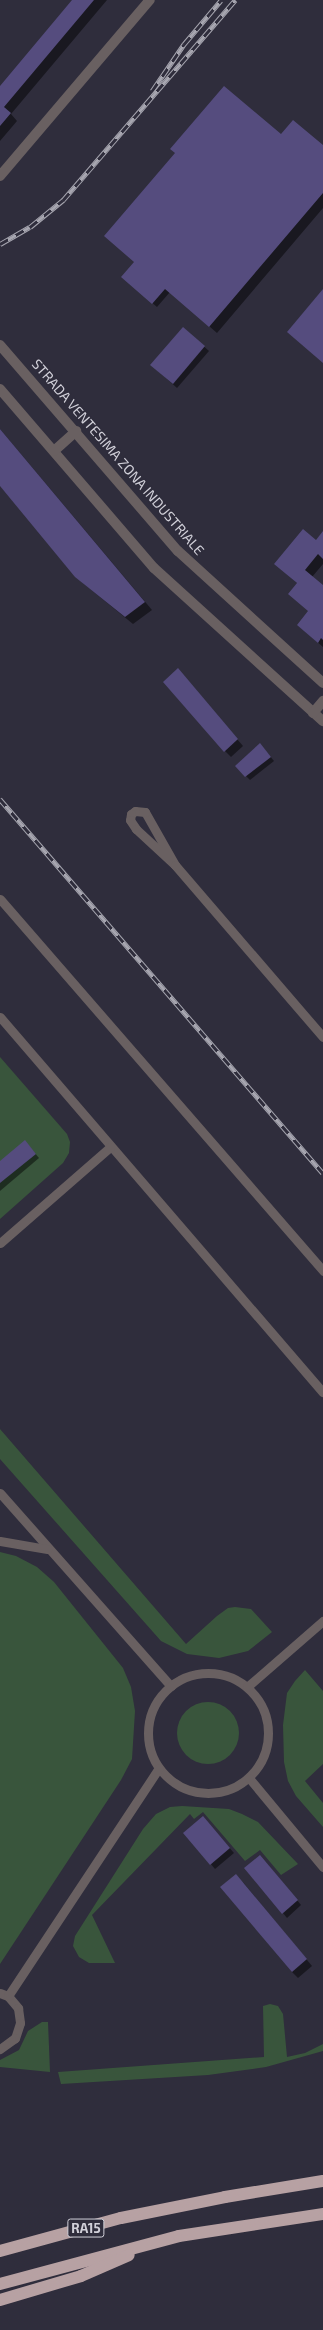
<!DOCTYPE html>
<style>
body{margin:0}
#map{position:relative;width:323px;height:2330px;overflow:hidden;background:#2f2d3c;font-family:"Exo 2",sans-serif}
div>[style]{position:absolute}
[style*='--x']{left:calc(var(--x)*1px);top:calc(var(--y)*1px);width:calc(var(--w)*1px);rotate:calc(var(--a)*1deg)}
.green>*{inset:0;background:#39553c}
.round{border-radius:50%}
.shadow>*{inset:0;background:#0007}
.building>*{inset:0;background:#554c7e}
.service>*{height:9px;margin:-4.5px;padding:0 4.5px;transform-origin:4.5px;border-radius:4.5px;background:#696061}
.service>.ring{margin:-4.5px;padding:0;box-sizing:content-box;background:none;border:9px solid #696061;border-radius:50%}
.minor>*{height:10px;margin:-5px;padding:0 5px;transform-origin:5px;border-radius:5px;background:#696061}
.motorway>*{height:12px;margin:-6px;padding:0 6px;transform-origin:6px;border-radius:6px;background:#b7a1a3}
.rail>*{height:4.5px;margin-top:-2.25px;transform-origin:0;background:repeating-linear-gradient(90deg,#2f2d3c 0 9px,#a7a6b0 0 18px);box-sizing:border-box;border-block:1px solid #a7a6b0}
span{translate:-50% -50%;white-space:nowrap;text-align:center;line-height:1.15;-webkit-text-stroke:3px #2f2d3c;paint-order:stroke}
.shield-label span{padding:1px 3px;background:#2f2d3c;border:1px solid;border-radius:3px;-webkit-text-stroke-width:0}
.shield-label{font-size:13px;color:#d1d0d9;font-weight:700}
.street-label{font-size:14px;color:#d1d0d9}
</style>
<div id="map">
<div class="green">
<div style="clip-path:polygon(0 1057px,67px 1134px,70px 1142px,69px 1153px,63px 1163px,0 1219px)"></div>
<div style="clip-path:polygon(0 1429px,186px 1644px,217px 1616px,228px 1608px,235px 1607px,251px 1609px,272px 1632px,248px 1651px,219px 1658px,187px 1654px,161px 1641px,0 1459px)"></div>
<div style="clip-path:polygon(0 1552px,16px 1556px,37px 1567px,54px 1582px,123px 1668px,131px 1687px,135px 1711px,132px 1759px,121px 1780px,0 1964px)"></div>
<div style="clip-path:polygon(305px 1670px,323px 1691px,323px 1764px,305px 1781px,323px 1803px,323px 1827px,296px 1796px,288px 1781px,284px 1762px,283px 1725px,287px 1693px,295px 1681px)"></div>
<div class="round" style="left:177px;top:1702px;width:62px;height:62px"></div>
<div style="clip-path:polygon(182px 1806px,229px 1809px,242px 1814px,258px 1822px,298px 1864px,281px 1875px,260px 1850px,245px 1861px,203px 1812px,194px 1819px,190px 1814px,92px 1915px,115px 1963px,89px 1963px,79px 1957px,73px 1946px,75px 1936px,143px 1829px,156px 1814px,170px 1807px)"></div>
<div style="clip-path:polygon(270px 2004px,278px 2006px,283px 2014px,287px 2057px,305px 2053px,323px 2044px,323px 2051px,266px 2067px,208px 2075px,61px 2084px,58px 2072px,264px 2057px,263px 2006px)"></div>
<div style="clip-path:polygon(42px 2022px,48px 2022px,50px 2072px,0 2067px,0 2060px,19px 2050px,28px 2031px)"></div>
</div>
<div class="shadow">
<div style="clip-path:polygon(73px 0,107px 0,11px 114px,17px 121px,0 141px,0 88px)"></div>
<div style="clip-path:polygon(281px 135px,323px 147px,323px 208px,217px 333px,170px 292px,157px 307px,127px 281px,135px 263px)"></div>
<div style="clip-path:polygon(183px 328px,209px 351px,177px 388px,156px 369px)"></div>
<div style="clip-path:polygon(0 429px,152px 610px,133px 624px,84px 584px,0 485px)"></div>
<div style="clip-path:polygon(323px 532px,323px 564px,312px 577px,323px 586px,323px 647px,298px 625px,309px 611px,298px 584px,276px 564px,316px 541px)"></div>
<div style="clip-path:polygon(183px 676px,243px 746px,231px 757px,225px 751px)"></div>
<div style="clip-path:polygon(264px 749px,274px 761px,250px 780px,236px 766px)"></div>
<div style="clip-path:polygon(29px 1146px,39px 1158px,0 1191px,0 1162px)"></div>
<div style="clip-path:polygon(207px 1822px,234px 1853px,215px 1869px,185px 1833px)"></div>
<div style="clip-path:polygon(264px 1860px,301px 1905px,287px 1918px,283px 1913px)"></div>
<div style="clip-path:polygon(242px 1881px,312px 1966px,298px 1978px,292px 1972px)"></div>
</div>
<div class="building">
<div style="clip-path:polygon(72px 0,94px 0,4px 107px,11px 113px,0 126px,0 86px)"></div>
<div style="clip-path:polygon(224px 86px,281px 134px,293px 120px,323px 145px,323px 193px,209px 327px,165px 289px,152px 304px,121px 277px,134px 262px,104px 236px,175px 153px,170px 149px)"></div>
<div style="clip-path:polygon(323px 289px,323px 363px,287px 332px)"></div>
<div style="clip-path:polygon(183px 327px,205px 346px,173px 384px,150px 365px)"></div>
<div style="clip-path:polygon(0 429px,145px 602px,125px 617px,75px 577px,0 486px)"></div>
<div style="clip-path:polygon(303px 529px,316px 540px,323px 531px,323px 559px,318px 554px,305px 570px,323px 585px,323px 640px,321px 638px,318px 643px,297px 625px,308px 611px,288px 594px,297px 583px,274px 564px)"></div>
<div style="clip-path:polygon(178px 668px,238px 739px,224px 752px,163px 682px)"></div>
<div style="clip-path:polygon(260px 743px,271px 757px,245px 777px,235px 766px)"></div>
<div style="clip-path:polygon(25px 1140px,36px 1154px,0 1183px,0 1161px)"></div>
<div style="clip-path:polygon(203px 1816px,230px 1848px,210px 1865px,183px 1833px)"></div>
<div style="clip-path:polygon(260px 1855px,298px 1900px,282px 1914px,244px 1868px)"></div>
<div style="clip-path:polygon(236px 1874px,307px 1959px,292px 1972px,220px 1887px)"></div>
</div>
<div class="service">
<div style="--x:175;--y:865;--w:61;--a:-119.5"></div>
<div style="--x:145;--y:812;--w:10;--a:-174"></div>
<div style="--x:135;--y:811;--w:5;--a:143"></div>
<div style="--x:131;--y:814;--w:6;--a:99"></div>
<div style="--x:130;--y:820;--w:11;--a:56"></div>
<div style="--x:136;--y:829;--w:53;--a:42.7"></div>
<div style="--x:175;--y:865;--w:227;--a:49.3"></div>
<div style="--x:0;--y:899;--w:493;--a:49"></div>
<div style="--x:0;--y:1017;--w:495;--a:49.3"></div>
<div style="--x:0;--y:1243;--w:146;--a:-41.1"></div>
<div style="--x:0;--y:1493;--w:258;--a:48.5"></div>
<div style="--x:0;--y:1541;--w:48;--a:9.7"></div>
<div class="ring" style="left:148px;top:1673px;width:111px;height:111px"></div>
<div style="--x:247;--y:1687;--w:101;--a:-41"></div>
<div style="--x:249;--y:1778;--w:116;--a:50.3"></div>
<div style="--x:0;--y:1993;--w:9;--a:21"></div>
<div style="--x:8;--y:1996;--w:16;--a:50"></div>
<div style="--x:18;--y:2008;--w:15;--a:82"></div>
<div style="--x:20;--y:2023;--w:16;--a:108"></div>
<div style="--x:15;--y:2038;--w:19;--a:144"></div>
<div style="--x:8;--y:1996;--w:273;--a:-56.5"></div>
</div>
<div class="minor">
<div style="--x:0;--y:176;--w:231;--a:-49.6"></div>
<div style="--x:0;--y:345;--w:272;--a:49.2"></div>
<div style="--x:178;--y:551;--w:196;--a:42.3"></div>
<div style="--x:0;--y:389;--w:236;--a:49.3"></div>
<div style="--x:154;--y:568;--w:228;--a:42.2"></div>
<div style="--x:54;--y:451;--w:30;--a:-42"></div>
<div style="--x:313;--y:713;--w:16;--a:-50"></div>
</div>
<div class="motorway">
<div style="--x:0;--y:2251;--w:125;--a:-15.3"></div>
<div style="--x:121;--y:2218;--w:106;--a:-11.4"></div>
<div style="--x:225;--y:2197;--w:99;--a:-9.3"></div>
<div style="--x:0;--y:2284;--w:185;--a:-15"></div>
<div style="--x:179;--y:2236;--w:146;--a:-8.7"></div>
<div style="--x:0;--y:2300;--w:84;--a:-16.5"></div>
<div style="--x:81;--y:2276;--w:52;--a:-23.6"></div>
</div>
<div class="rail">
<div style="--x:152;--y:91;--w:57;--a:-55.8"></div>
<div style="--x:184;--y:44;--w:57;--a:-49.9"></div>
<div style="--x:0;--y:244;--w:34;--a:-30"></div>
<div style="--x:30;--y:227;--w:43;--a:-39.3"></div>
<div style="--x:63;--y:200;--w:264;--a:-49.3"></div>
<div style="--x:0;--y:799;--w:494;--a:49.2"></div>
</div>
<div class="shield-label">
<span style="left:86px;top:2228px">RA15</span>
</div>
<div class="street-label">
<span style="left:118px;top:457px;rotate:49deg">STRADA VENTESIMA ZONA INDUSTRIALE</span>
</div>
</div>
